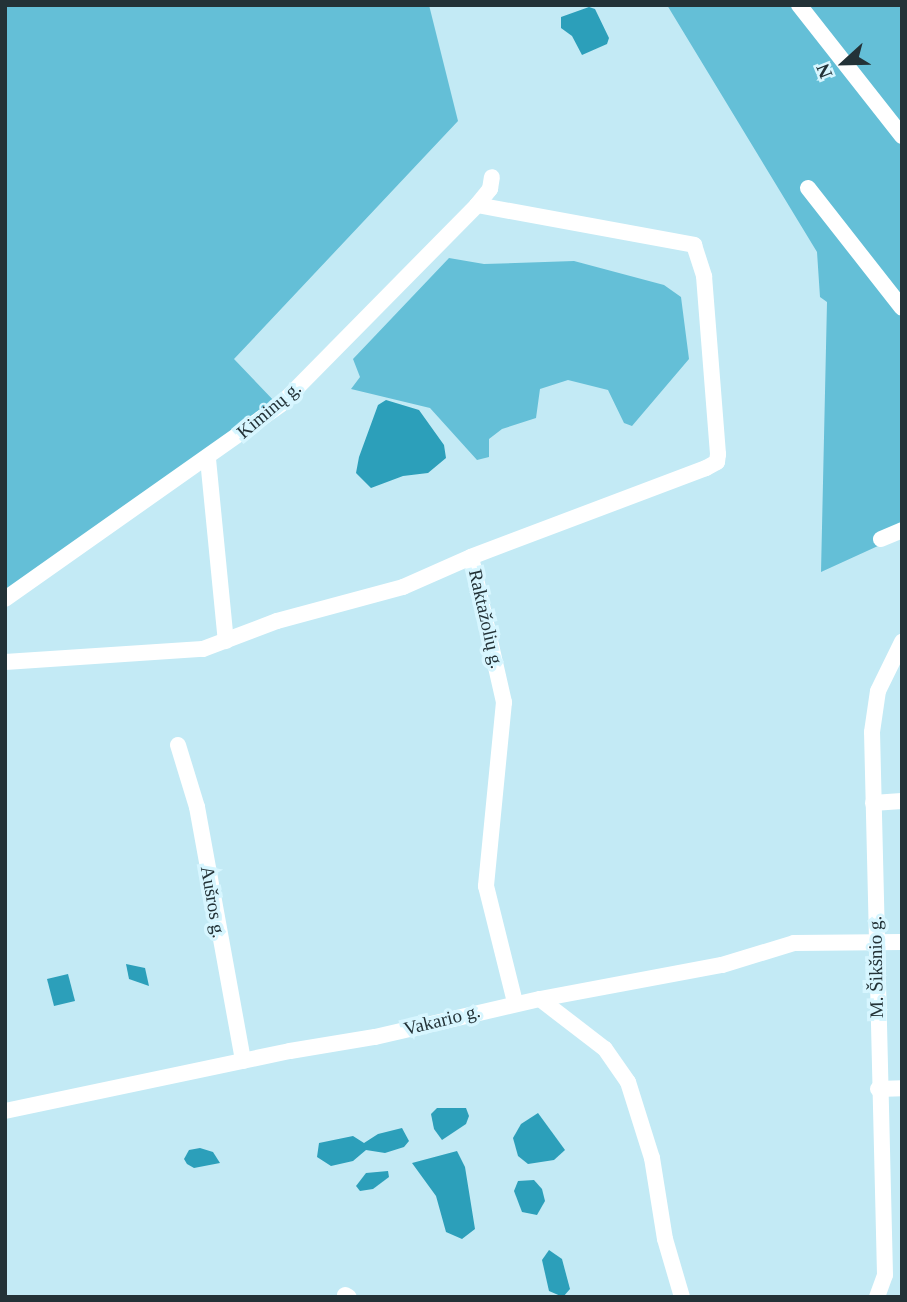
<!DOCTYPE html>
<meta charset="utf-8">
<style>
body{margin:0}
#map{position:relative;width:907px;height:1302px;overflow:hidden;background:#c3eaf5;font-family:"Times New Roman",serif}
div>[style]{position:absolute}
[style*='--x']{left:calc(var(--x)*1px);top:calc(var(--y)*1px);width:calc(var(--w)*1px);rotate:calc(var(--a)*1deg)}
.green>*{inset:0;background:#64bfd7}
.water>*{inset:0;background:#2c9fba}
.minor>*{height:16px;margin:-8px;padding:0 8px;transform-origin:8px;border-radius:8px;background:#fff}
span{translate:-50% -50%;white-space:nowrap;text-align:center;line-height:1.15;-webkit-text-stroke:7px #d7f6ff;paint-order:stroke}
.street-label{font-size:19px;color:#233237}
.frame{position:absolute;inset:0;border:7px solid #233237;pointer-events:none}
.north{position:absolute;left:809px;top:28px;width:70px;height:70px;-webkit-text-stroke:5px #d7f6ff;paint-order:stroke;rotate:248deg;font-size:19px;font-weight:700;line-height:28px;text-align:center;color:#233237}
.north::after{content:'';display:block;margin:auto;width:24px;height:32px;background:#233237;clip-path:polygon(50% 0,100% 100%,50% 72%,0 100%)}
</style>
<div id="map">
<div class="green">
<div style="clip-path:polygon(5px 5px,429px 5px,458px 121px,234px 359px,277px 404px,5px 593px)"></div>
<div style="clip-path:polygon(667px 5px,902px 5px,902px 535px,821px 572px,827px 302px,820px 297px,817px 252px)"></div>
<div style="clip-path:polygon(449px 258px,484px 264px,574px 261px,664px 285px,681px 297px,689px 359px,632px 426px,624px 423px,608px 390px,568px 380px,540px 389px,536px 418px,502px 429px,489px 439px,489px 457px,477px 460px,430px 408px,351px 389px,360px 377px,353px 359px)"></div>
</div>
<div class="water">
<div style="clip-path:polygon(589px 7px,595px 9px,609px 38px,607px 44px,582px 55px,572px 36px,561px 28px,561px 17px)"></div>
<div style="clip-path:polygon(386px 400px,419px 410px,444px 445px,446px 458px,428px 473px,403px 476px,371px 488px,356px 473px,359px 457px,378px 405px)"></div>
<div style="clip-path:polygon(126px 964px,145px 968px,149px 986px,129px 979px)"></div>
<div style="clip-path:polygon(68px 974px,75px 1001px,54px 1006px,47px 979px)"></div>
<div style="clip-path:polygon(437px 1108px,466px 1108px,469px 1116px,466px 1124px,442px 1140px,434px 1129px,431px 1114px)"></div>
<div style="clip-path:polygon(538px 1113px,565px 1150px,554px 1160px,528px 1164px,518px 1156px,513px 1138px,521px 1124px)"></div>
<div style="clip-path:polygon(402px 1128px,409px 1141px,404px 1147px,385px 1153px,366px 1150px,353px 1161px,331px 1166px,317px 1157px,319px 1143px,353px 1136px,364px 1143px,378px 1134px)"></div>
<div style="clip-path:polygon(200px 1148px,213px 1152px,220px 1163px,194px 1168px,187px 1164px,184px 1159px,189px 1150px)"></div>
<div style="clip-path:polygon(457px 1151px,465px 1167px,475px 1229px,462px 1239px,446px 1232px,436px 1196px,412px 1163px)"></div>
<div style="clip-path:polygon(388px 1171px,389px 1177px,373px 1189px,360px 1191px,356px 1186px,366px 1173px)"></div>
<div style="clip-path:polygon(518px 1181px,534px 1180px,542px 1189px,545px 1201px,537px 1215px,522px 1212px,514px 1191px)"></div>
<div style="clip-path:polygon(549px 1250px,562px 1259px,570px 1289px,563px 1297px,549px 1291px,542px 1260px)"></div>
</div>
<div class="minor">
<div style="--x:799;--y:5;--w:167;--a:51.8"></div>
<div style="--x:808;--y:188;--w:152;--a:51.9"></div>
<div style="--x:477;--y:205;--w:221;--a:10.4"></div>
<div style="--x:694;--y:245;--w:33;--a:72"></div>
<div style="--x:704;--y:276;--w:179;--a:85.5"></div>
<div style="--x:718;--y:454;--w:8;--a:97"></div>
<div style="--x:717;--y:462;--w:13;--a:151"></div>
<div style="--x:706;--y:468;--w:251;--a:159.3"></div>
<div style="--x:471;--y:557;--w:149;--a:77.2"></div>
<div style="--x:504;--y:702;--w:185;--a:95.6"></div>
<div style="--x:486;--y:886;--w:120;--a:76"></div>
<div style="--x:208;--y:459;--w:183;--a:84.4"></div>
<div style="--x:881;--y:539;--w:23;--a:-23"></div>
<div style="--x:5;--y:599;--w:338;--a:-35.2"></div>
<div style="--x:281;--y:404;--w:279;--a:-45.4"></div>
<div style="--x:477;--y:205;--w:21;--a:-51"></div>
<div style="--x:490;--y:189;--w:12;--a:-81"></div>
<div style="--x:5;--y:662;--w:198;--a:-3.8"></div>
<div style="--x:203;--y:649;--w:79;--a:-20.7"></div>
<div style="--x:277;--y:621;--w:131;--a:-15.1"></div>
<div style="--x:403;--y:587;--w:74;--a:-23.8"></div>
<div style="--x:178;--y:745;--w:65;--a:73"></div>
<div style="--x:197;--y:807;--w:258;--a:79.7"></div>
<div style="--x:873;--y:803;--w:29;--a:-4"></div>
<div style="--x:540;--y:999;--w:185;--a:-10.6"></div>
<div style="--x:722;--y:965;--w:75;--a:-17"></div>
<div style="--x:794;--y:943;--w:108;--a:-0.5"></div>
<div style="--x:878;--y:1089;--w:24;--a:-2"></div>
<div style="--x:5;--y:1111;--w:291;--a:-11.9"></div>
<div style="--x:290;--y:1051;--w:86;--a:-9.4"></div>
<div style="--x:375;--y:1037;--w:169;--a:-13"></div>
<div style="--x:540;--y:999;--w:82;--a:37.6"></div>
<div style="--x:605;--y:1049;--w:40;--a:55.1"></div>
<div style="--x:628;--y:1082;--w:80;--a:72.5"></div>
<div style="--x:652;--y:1158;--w:82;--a:80.9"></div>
<div style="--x:665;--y:1239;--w:60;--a:73.7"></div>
<div style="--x:345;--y:1295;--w:4;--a:27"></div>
<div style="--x:877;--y:1297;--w:23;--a:-70"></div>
<div style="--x:885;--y:1275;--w:543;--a:-91.37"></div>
<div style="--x:872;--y:732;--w:41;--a:-81.7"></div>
<div style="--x:878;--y:691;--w:55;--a:-63.9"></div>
</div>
<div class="street-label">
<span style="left:269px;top:410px;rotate:-40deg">Kiminų g.</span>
<span style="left:486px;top:619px;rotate:77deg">Raktažolių g.</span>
<span style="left:213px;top:902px;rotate:80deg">Aušros g.</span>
<span style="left:876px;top:967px;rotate:-91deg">M. Šikšnio g.</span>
<span style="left:442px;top:1020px;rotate:-14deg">Vakario g.</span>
</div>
<div class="frame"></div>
<div class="north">N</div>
</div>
